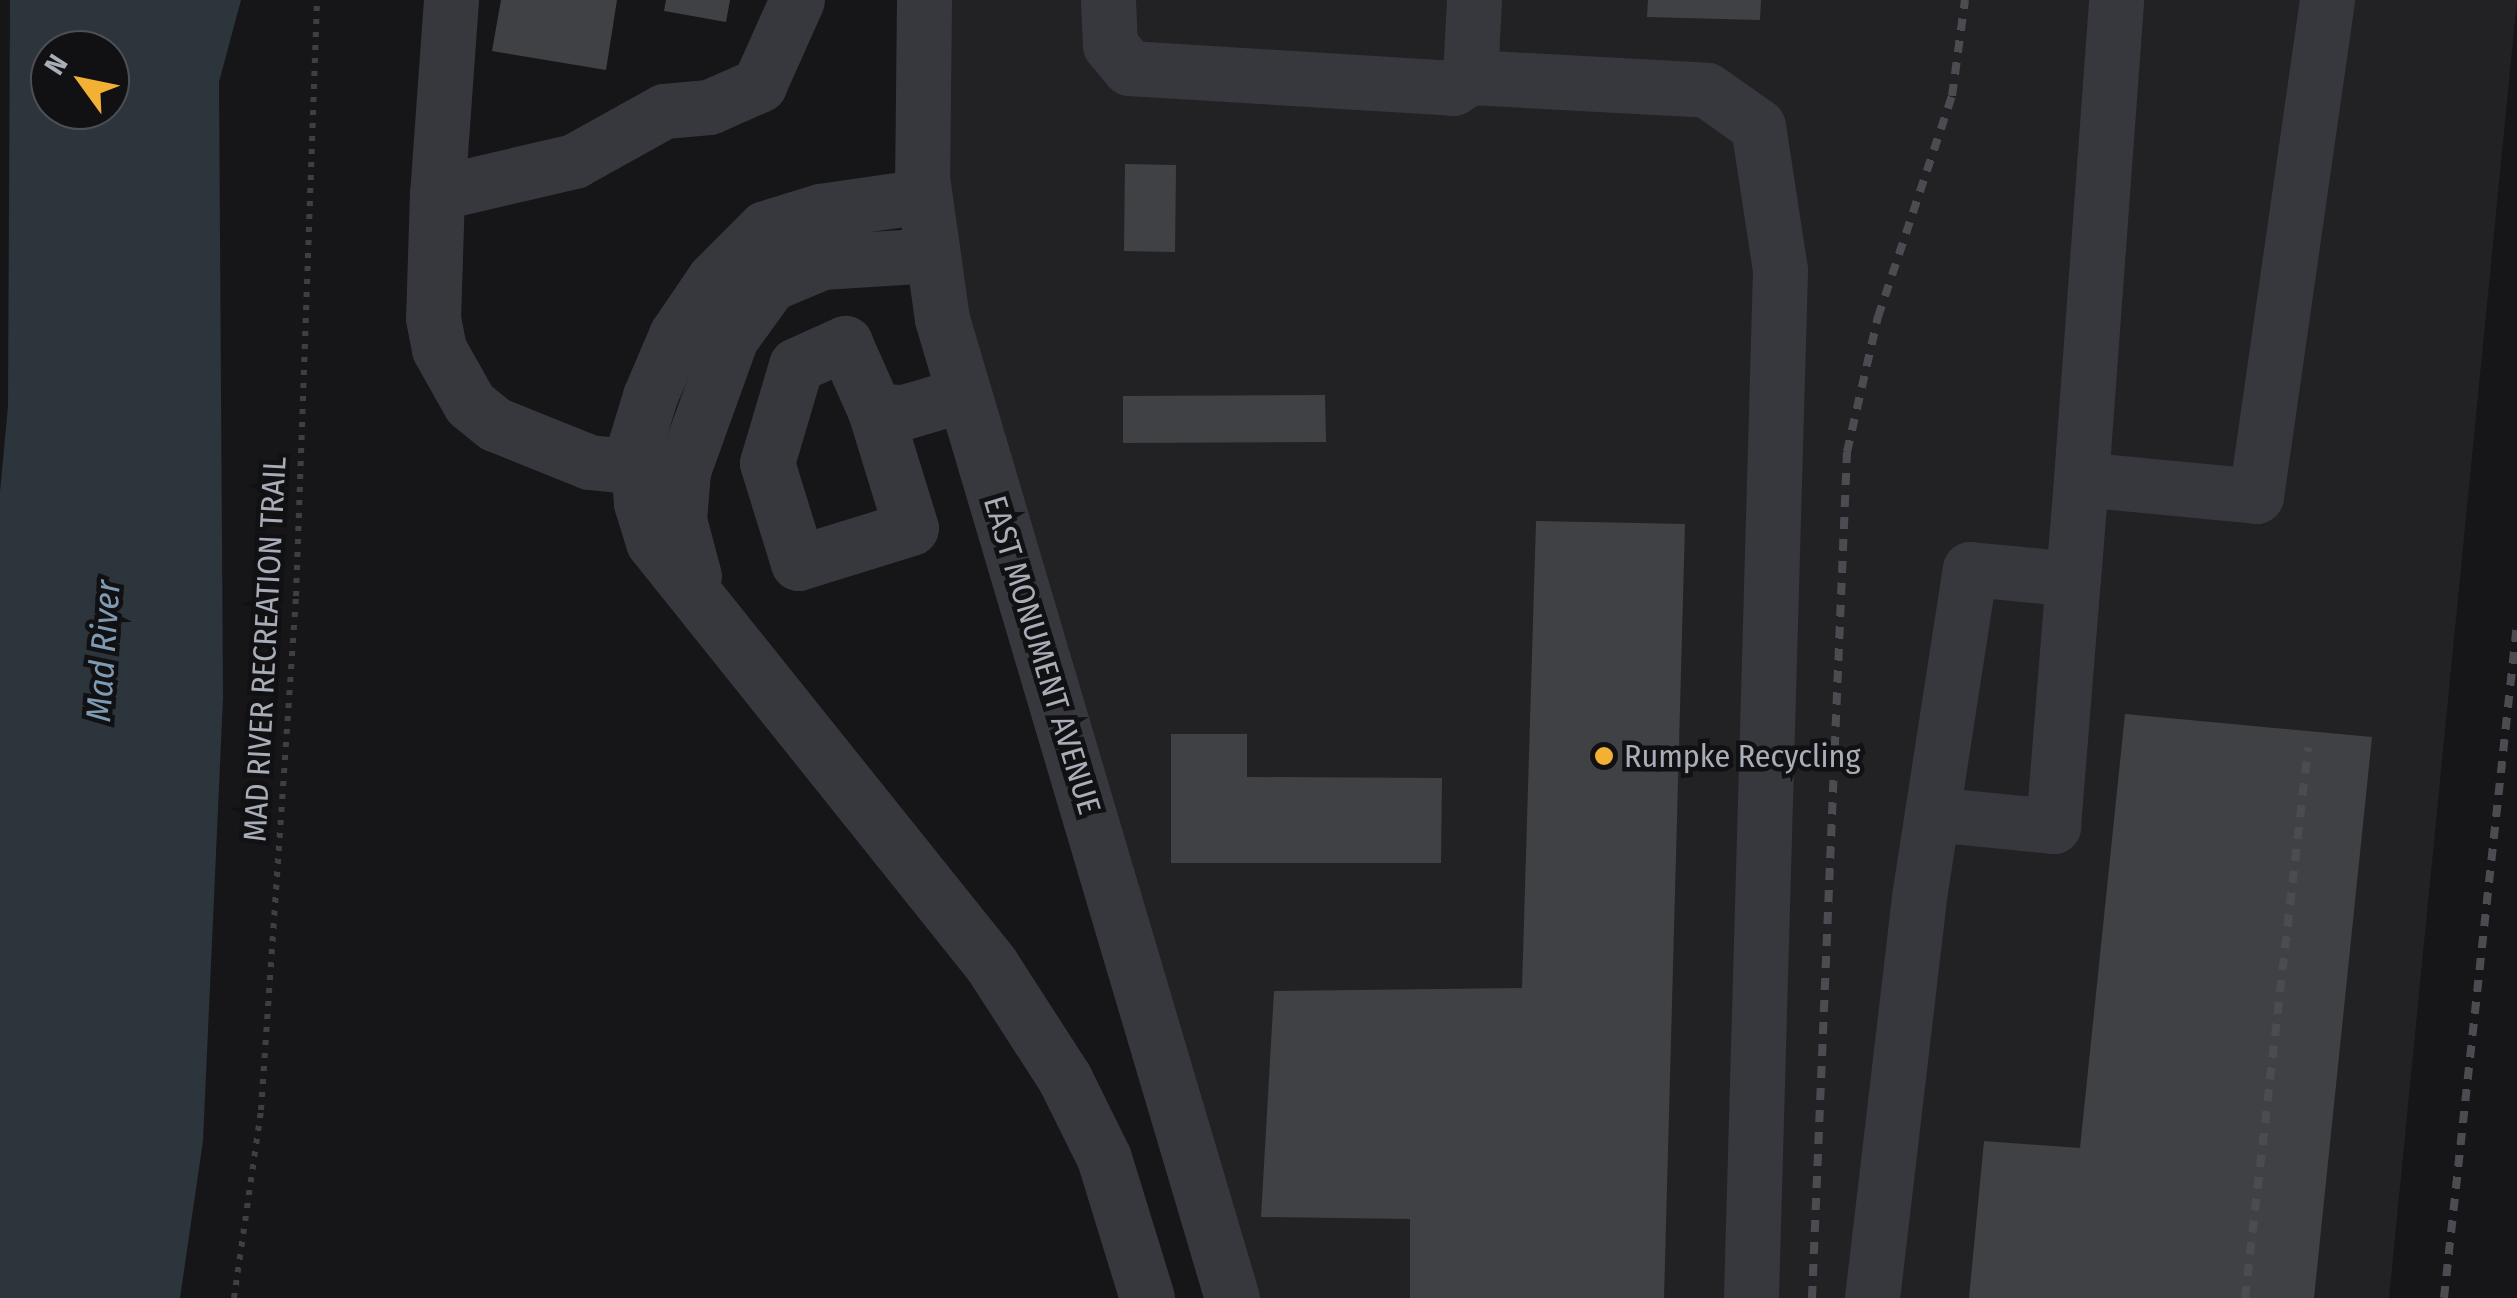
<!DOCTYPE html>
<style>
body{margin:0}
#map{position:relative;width:2517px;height:1298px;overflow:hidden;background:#161618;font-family:"Fira Sans Condensed",sans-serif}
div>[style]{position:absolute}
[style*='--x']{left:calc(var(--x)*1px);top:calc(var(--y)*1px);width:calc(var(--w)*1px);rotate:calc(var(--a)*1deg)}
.built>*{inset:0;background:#222225}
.water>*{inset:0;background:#2c353c}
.building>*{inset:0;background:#404145}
.path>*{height:6px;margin-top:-3px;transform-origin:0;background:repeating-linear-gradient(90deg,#3d3f44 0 5px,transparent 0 13px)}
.minor>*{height:55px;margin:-27.5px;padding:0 27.5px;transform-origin:27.5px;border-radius:27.5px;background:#37383d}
.rail>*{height:8px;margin-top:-4px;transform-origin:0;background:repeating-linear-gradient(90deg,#4a4c52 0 12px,transparent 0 22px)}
.dots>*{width:28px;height:28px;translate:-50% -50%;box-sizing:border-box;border:5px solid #111113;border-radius:50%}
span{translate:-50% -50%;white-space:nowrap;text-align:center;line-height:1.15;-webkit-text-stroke:9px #111113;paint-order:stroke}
.street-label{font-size:32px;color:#a8adb8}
.poi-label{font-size:32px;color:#a8adb8}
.left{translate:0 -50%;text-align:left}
.water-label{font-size:35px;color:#7f9bb3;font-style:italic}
.north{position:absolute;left:30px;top:30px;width:100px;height:100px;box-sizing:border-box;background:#111113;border:2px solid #4d4f55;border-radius:50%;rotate:303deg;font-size:28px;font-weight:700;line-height:40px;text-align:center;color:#a8adb8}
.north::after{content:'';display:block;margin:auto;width:35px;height:45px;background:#f2b134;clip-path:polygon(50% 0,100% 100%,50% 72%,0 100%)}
</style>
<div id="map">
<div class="built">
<div style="clip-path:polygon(934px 0,2517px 0,2389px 1298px,1238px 1298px,926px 221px)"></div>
</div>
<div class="water">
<div style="clip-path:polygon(evenodd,10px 0,241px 0,219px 82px,223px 698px,203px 1141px,180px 1298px,0 1298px,0 492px,8px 406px,10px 0,50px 50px,110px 50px,110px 110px,50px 110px,50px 50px)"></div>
</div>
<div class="building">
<div style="clip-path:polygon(501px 0,617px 0,606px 70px,492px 51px)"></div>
<div style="clip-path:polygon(666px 0,730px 0,726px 22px,664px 11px)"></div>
<div style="clip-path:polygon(1648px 0,1761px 0,1760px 20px,1647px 17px)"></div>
<div style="clip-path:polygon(1125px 164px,1176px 165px,1175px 252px,1124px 251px)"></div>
<div style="clip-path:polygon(1325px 395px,1326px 442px,1123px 443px,1123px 396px)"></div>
<div style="clip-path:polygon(1536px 521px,1685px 524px,1664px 1298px,1410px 1298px,1410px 1219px,1261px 1217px,1274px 991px,1522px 988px)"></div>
<div style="clip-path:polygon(2125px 714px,2372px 737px,2314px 1298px,1969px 1298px,1984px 1141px,2080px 1148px)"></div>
<div style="clip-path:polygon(1171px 734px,1247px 734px,1247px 777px,1442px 778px,1441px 863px,1171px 863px)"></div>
</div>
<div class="path">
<div style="--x:234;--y:1298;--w:190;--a:-81.8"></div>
<div style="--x:261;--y:1110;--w:515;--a:-86.1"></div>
<div style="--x:296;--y:596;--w:596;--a:-87.98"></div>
</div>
<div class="minor">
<div style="--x:451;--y:0;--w:194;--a:94.1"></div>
<div style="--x:437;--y:193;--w:125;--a:91.8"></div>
<div style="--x:433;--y:318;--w:32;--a:79"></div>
<div style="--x:439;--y:349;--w:63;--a:60.6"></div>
<div style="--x:470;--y:404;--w:32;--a:39"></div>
<div style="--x:495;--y:424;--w:101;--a:22"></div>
<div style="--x:589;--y:462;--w:49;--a:5.8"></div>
<div style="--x:924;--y:0;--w:177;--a:90.6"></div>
<div style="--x:922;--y:177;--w:143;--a:82"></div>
<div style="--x:942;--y:319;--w:1021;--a:73.5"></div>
<div style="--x:1108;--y:0;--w:45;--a:87.5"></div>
<div style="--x:1110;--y:45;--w:30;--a:50"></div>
<div style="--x:1129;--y:68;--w:325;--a:3.5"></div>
<div style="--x:1453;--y:88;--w:20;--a:-33"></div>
<div style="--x:1470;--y:77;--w:77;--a:-87"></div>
<div style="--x:1470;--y:77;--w:237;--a:3.1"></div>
<div style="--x:1707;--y:90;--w:62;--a:35.2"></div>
<div style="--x:1758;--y:126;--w:146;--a:81.3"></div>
<div style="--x:1780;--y:270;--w:1028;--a:91.62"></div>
<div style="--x:437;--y:193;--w:141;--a:-13.1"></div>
<div style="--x:574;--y:161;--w:103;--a:-29.1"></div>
<div style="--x:664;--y:111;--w:45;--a:-5.1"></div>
<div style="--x:709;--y:107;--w:55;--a:-23.7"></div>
<div style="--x:759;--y:85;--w:93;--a:-65.9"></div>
<div style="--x:924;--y:196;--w:105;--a:171.8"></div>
<div style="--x:820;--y:211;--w:58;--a:162.8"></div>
<div style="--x:765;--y:228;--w:72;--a:135"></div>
<div style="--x:714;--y:279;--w:68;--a:124.2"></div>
<div style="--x:676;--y:335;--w:66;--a:113.1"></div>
<div style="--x:650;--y:396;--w:48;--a:106.9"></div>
<div style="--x:636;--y:442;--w:61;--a:85.3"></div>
<div style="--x:641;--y:503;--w:41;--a:72.9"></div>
<div style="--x:653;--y:542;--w:541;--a:51.31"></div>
<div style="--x:991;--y:964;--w:137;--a:57.2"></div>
<div style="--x:1065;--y:1079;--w:88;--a:63.7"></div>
<div style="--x:1104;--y:1158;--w:146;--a:72.9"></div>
<div style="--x:875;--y:411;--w:122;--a:72.9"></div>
<div style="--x:911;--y:528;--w:118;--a:162.8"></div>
<div style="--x:798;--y:563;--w:105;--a:-107.2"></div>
<div style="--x:767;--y:463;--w:102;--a:-73.5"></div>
<div style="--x:796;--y:365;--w:54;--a:-24.2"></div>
<div style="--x:845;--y:343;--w:74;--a:66.2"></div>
<div style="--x:875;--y:411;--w:29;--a:2"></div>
<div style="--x:904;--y:412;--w:60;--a:-16.3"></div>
<div style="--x:2081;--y:479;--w:480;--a:-85.8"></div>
<div style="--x:694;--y:576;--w:58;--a:-105"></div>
<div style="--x:679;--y:520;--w:49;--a:-85.3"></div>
<div style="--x:683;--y:471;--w:141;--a:-70.2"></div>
<div style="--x:731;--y:338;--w:67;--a:-54.2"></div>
<div style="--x:770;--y:284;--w:56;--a:-22.9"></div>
<div style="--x:822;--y:262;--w:110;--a:-3.6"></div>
<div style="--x:1932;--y:814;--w:122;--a:5.7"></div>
<div style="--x:2053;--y:826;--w:248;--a:-85.4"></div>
<div style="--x:1872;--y:1298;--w:404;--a:-83.3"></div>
<div style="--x:1919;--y:897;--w:332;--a:-81.2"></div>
<div style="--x:1970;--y:569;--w:103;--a:5.5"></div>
<div style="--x:2073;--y:579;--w:100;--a:-85.4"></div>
<div style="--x:2081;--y:479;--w:176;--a:5.5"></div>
<div style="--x:2256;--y:496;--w:501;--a:-81.85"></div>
</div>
<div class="rail">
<div style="--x:1812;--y:1298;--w:847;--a:-87.63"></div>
<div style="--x:1847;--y:452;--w:139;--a:-77.1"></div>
<div style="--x:1878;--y:317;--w:233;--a:-71.5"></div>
<div style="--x:1952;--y:96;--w:97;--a:-82.3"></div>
<div style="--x:2245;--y:1298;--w:554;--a:-83.47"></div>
<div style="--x:2444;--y:1298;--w:678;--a:-83.82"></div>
</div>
<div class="dots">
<div style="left:1604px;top:756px;background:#f2b134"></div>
</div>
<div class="street-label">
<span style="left:265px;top:649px;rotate:-87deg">MAD RIVER RECREATION TRAIL</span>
<span style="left:1042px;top:655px;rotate:73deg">EAST MONUMENT AVENUE</span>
</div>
<div class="poi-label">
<span class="left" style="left:1624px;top:756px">Rumpke Recycling</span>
</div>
<div class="water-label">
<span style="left:103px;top:651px;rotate:-86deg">Mad River</span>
</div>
<div class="north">N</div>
</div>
